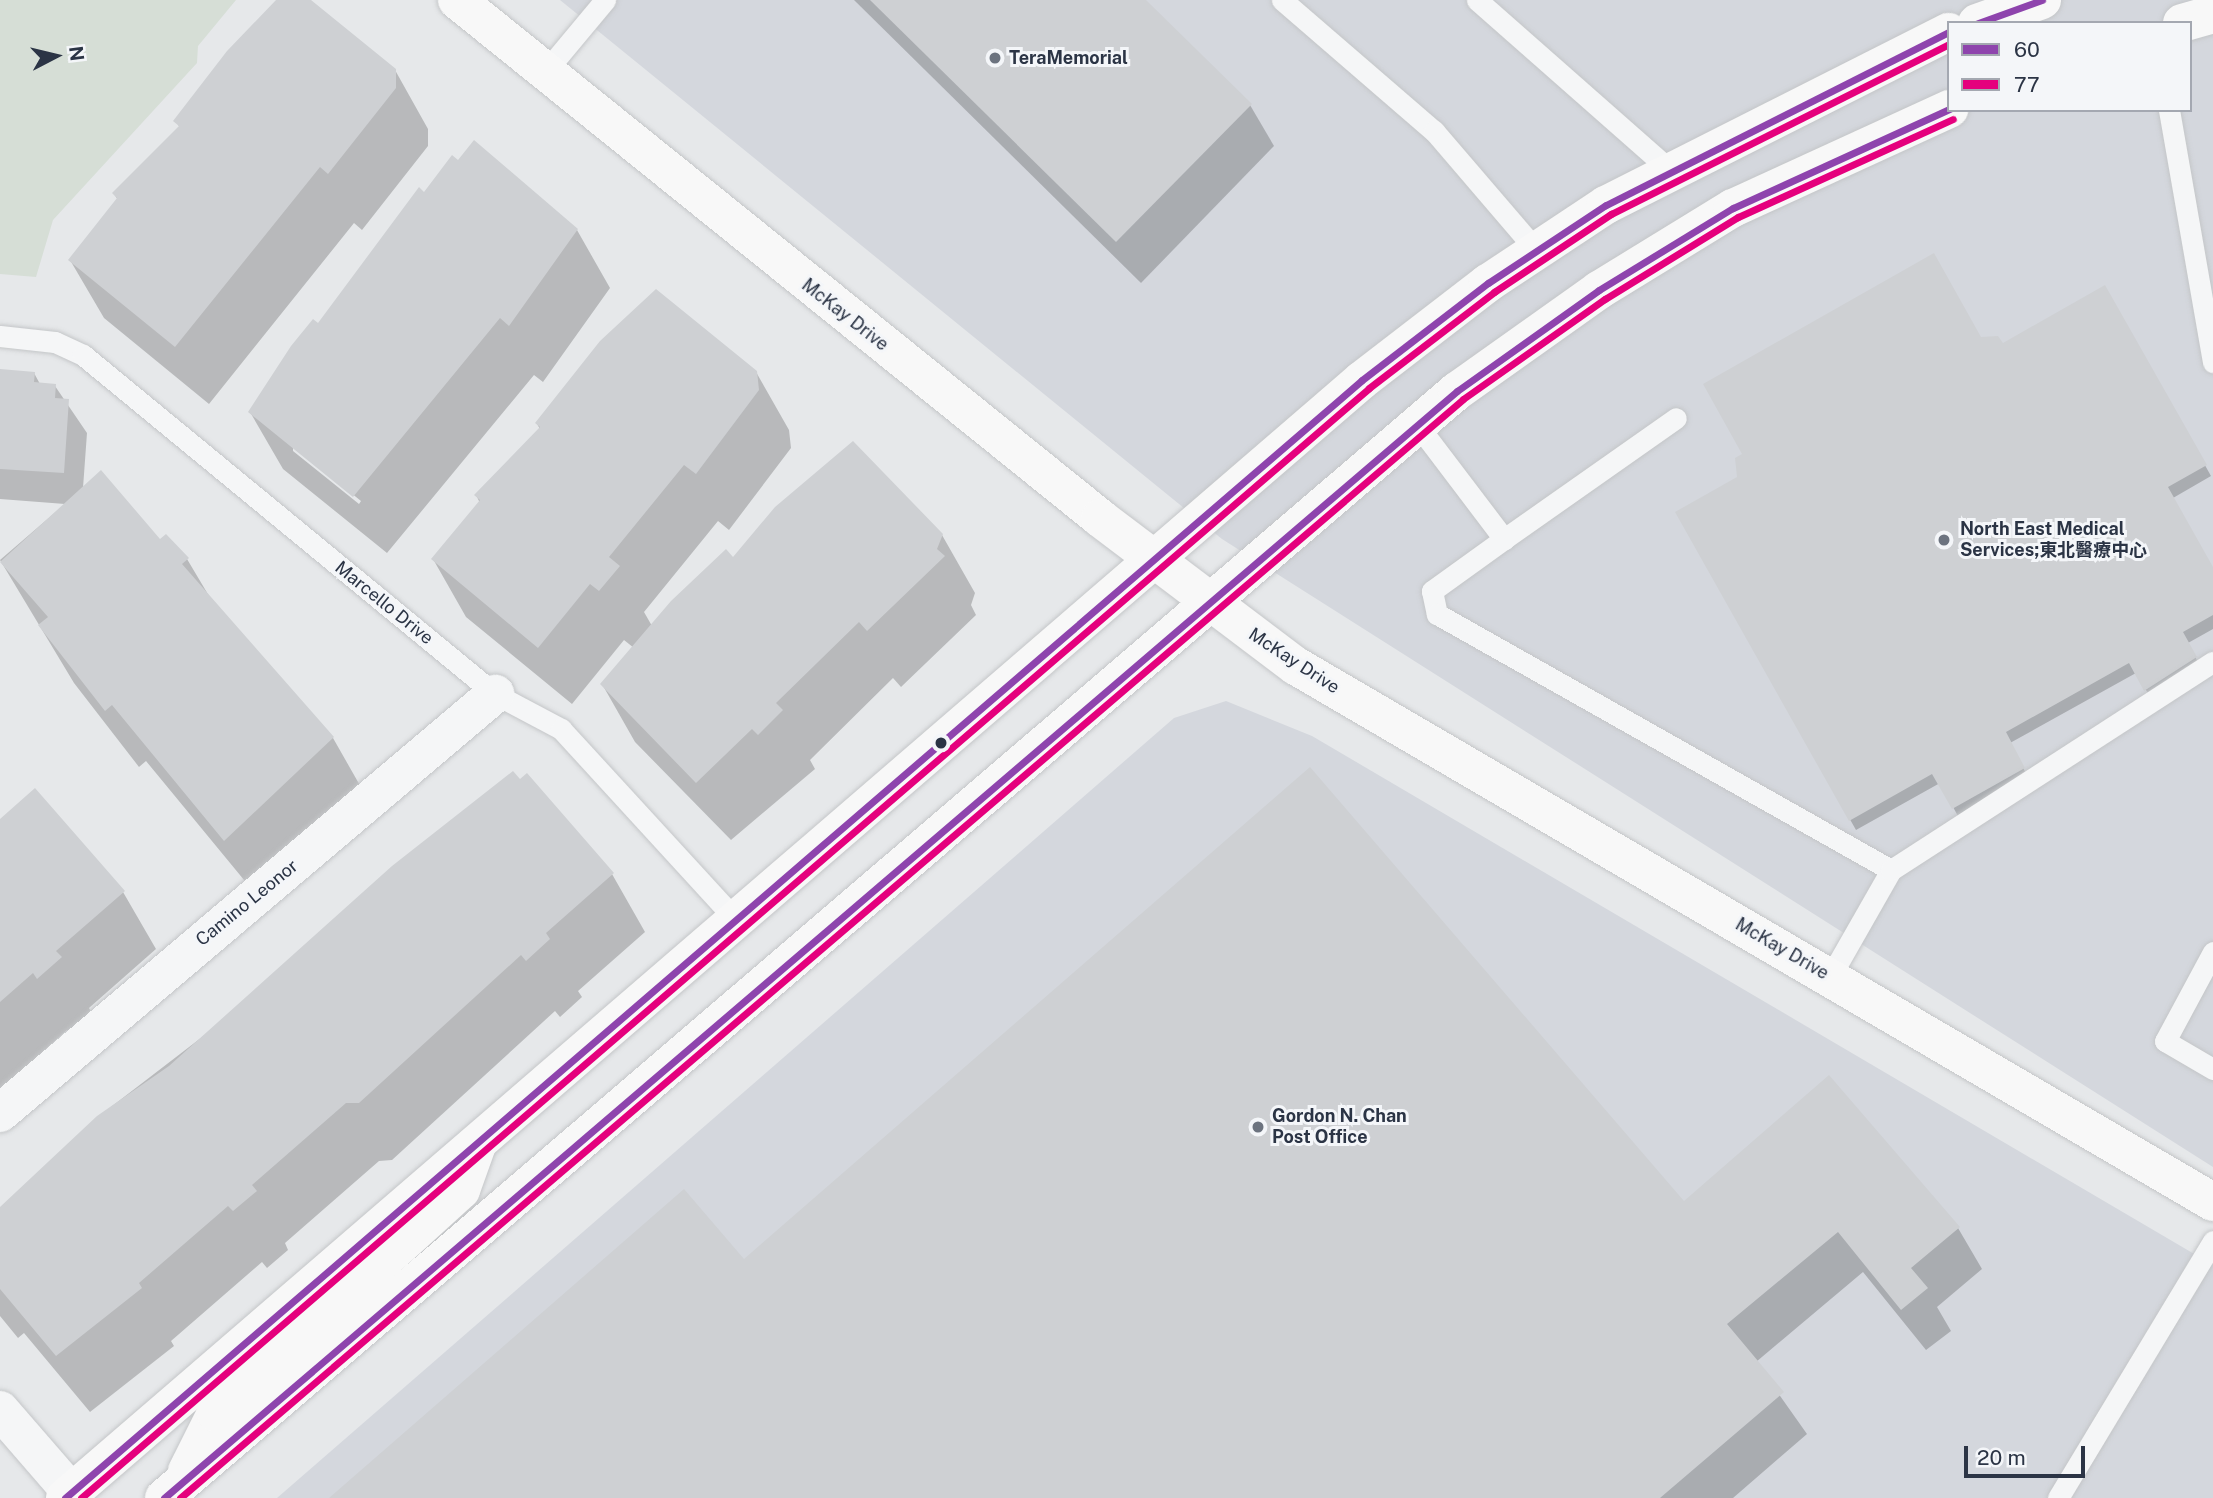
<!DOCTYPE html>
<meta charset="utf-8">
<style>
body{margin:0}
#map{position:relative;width:2213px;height:1498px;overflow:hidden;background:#e6e8ea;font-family:"Public Sans","Noto Sans SC",sans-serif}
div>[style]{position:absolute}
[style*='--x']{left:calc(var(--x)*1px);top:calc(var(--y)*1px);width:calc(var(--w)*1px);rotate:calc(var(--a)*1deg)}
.built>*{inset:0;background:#d4d7dd}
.green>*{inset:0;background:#d6ded6}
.shadow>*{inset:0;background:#0003}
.building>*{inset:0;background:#ced0d3}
.roads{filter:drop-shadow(0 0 2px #c4c6c8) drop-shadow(0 0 2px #c4c6c8)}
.lane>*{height:21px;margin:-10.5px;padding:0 10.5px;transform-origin:10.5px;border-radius:10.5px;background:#f5f6f7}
.street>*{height:38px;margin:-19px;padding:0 19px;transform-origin:19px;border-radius:19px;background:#f5f6f7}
.secondary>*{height:38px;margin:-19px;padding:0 19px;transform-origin:19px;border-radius:19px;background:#f8f8f8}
.primary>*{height:38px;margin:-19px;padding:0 19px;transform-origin:19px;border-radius:19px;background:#f8f8f8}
.bus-1>*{height:7px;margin:-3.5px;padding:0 3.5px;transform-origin:3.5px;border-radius:3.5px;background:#8e44ad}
.bus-2>*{height:7px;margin:-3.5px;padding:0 3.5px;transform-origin:3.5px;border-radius:3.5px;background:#e5007d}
.dots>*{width:19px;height:19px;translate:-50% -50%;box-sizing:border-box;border:4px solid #f4f6f9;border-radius:50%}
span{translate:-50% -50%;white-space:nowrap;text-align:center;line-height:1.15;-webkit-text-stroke:6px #f4f6f9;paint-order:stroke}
.poi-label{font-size:18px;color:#2b3445;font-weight:700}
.left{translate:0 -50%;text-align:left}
.street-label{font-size:18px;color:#2b3445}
.legend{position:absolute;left:1947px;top:21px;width:245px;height:91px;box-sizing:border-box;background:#f4f6f9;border:2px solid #a4a8b1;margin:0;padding:9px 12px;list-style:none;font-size:21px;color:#2b3445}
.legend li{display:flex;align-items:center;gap:14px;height:35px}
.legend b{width:35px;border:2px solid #a4a8b1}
.north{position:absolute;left:21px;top:21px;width:70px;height:70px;-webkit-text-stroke:5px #f4f6f9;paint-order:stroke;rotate:83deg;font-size:19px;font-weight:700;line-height:28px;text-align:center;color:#2b3445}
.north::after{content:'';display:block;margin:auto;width:24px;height:32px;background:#2b3445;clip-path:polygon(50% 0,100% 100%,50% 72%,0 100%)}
.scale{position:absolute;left:1964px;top:1446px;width:121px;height:32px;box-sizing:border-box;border:4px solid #2b3445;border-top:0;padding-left:9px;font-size:21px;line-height:24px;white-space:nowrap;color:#2b3445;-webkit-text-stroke:5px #f4f6f9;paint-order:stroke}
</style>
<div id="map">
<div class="built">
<div style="clip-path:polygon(evenodd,560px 0,2213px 0,2213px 1167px,1222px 539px,560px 0,1949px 23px,2190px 23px,2190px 110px,1949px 110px,1949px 23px)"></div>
<div style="clip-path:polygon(1226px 701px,1312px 736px,2213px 1265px,2213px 1498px,277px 1498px,1174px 718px)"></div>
</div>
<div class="green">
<div style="clip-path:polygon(0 0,236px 0,198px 46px,197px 63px,53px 220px,36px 277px,0 274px)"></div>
</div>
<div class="shadow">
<div style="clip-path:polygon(284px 0,308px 0,395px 70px,428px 129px,428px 146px,362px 230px,354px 223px,209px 404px,104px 318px,70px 260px,118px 200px,114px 194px,180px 128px,176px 121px)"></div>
<div style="clip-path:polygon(854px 0,1144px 0,1250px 105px,1274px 146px,1141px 283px)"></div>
<div style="clip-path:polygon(evenodd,424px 194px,577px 230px,610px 288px,543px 382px,534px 375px,387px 553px,283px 469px,250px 412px,424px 194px,293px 446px,361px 501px,359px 504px,293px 451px,293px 446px)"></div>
<div style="clip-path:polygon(2105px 287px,2211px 476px,2173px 498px,2213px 570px,2213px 629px,2188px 643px,2201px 668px,2152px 700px,2136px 673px,2010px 743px,2029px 779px,1959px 818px,1940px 783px,1856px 830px,1677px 513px,1980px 338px,2002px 345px)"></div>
<div style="clip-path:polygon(0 371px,34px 373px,40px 384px,55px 386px,87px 433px,83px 488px,187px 559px,209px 596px,333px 738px,366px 796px,258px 897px,146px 761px,139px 767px,74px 683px,0 560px,65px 504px,0 499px)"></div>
<div style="clip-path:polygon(756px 372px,789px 430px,791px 448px,729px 530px,718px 521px,644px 612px,652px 626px,733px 559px,942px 535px,975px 593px,971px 605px,976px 615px,901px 687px,893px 678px,810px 760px,815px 769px,731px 840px,635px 742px,602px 684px,634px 648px,624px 640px,572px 704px,466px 617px,433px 559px,480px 503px,476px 495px,540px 429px,537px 424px)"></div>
<div style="clip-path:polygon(0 821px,123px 892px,156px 949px,89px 1008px,93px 1015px,72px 1035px,67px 1030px,0 1090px)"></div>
<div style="clip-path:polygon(612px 874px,645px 932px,578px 991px,582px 997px,560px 1017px,555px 1011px,392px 1160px,379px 1161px,285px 1243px,288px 1250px,267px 1268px,262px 1262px,171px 1341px,174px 1346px,90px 1412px,24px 1333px,18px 1338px,0 1316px,0 1221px,98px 1117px,249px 1001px)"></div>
<div style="clip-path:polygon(1684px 1203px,1958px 1228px,1982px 1269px,1937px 1307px,1951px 1331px,1926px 1350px,1863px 1272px,1756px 1362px,1807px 1434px,1733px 1498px,333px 1498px,744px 1262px)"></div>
</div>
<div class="building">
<div style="clip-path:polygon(276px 0,311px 0,396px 69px,396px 88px,328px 174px,320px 167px,175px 347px,68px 260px,117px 198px,112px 193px,179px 126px,173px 121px,227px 51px)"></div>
<div style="clip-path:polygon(870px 0,1146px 0,1252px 104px,1116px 242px)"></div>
<div style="clip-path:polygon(474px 140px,578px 229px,509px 326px,500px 318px,353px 497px,248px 412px,291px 346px,313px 319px,318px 323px,419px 187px,424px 192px,452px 155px,458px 160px)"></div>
<div style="clip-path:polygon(1934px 253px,1981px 337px,1998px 336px,2003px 343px,2105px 285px,2207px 465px,2168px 487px,2213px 567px,2213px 615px,2183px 632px,2197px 657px,2144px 691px,2129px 663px,2006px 732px,2025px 768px,1952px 809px,1932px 774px,1849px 821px,1675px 512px,1737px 477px,1735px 458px,1742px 454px,1703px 384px)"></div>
<div style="clip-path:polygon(656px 289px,757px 371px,759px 390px,696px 474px,684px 465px,609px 557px,620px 566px,599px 591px,590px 584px,538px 648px,431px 559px,480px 500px,474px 495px,540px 427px,535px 423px,600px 341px)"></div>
<div style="clip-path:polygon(0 369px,35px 372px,34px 382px,56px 384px,55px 398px,69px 399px,64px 473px,0 469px)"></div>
<div style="clip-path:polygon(853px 441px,943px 534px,937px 549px,945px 556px,867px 631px,859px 622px,776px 703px,783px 710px,758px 735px,752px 729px,696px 783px,600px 684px,671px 601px,726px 549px,733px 557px,775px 507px)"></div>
<div style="clip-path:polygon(101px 470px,160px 539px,166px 534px,189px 558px,182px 564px,334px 737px,224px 841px,112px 705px,105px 711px,38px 625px,48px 617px,0 562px)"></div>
<div style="clip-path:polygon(1310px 767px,1684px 1201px,1829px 1075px,1960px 1227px,1911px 1268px,1928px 1288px,1901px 1310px,1838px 1232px,1727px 1324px,1784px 1392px,1660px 1498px,329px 1498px,684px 1189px,744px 1259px)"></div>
<div style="clip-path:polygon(513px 771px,520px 779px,527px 773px,614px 873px,546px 933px,550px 939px,526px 961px,521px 955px,359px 1103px,346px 1103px,252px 1185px,257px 1191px,233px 1211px,228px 1206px,139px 1283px,142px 1288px,56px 1356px,0 1289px,0 1207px,97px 1116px,169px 1066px,392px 866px)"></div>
<div style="clip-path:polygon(35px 788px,125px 891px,56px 951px,62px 957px,37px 979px,33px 973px,0 1002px,0 819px)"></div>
</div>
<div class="roads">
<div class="lane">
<div style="--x:1282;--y:0;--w:201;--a:40.8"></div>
<div style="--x:1434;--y:131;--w:158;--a:49.4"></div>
<div style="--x:1477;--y:0;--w:256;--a:41.4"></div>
<div style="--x:545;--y:72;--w:94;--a:-50.2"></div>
<div style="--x:2169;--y:110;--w:256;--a:80.1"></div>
<div style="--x:0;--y:336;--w:55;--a:6.2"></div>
<div style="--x:55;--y:342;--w:31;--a:25"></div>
<div style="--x:83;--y:355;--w:534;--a:39.45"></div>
<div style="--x:495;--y:694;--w:75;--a:27.9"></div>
<div style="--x:561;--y:729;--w:258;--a:47.5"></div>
<div style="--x:1416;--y:423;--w:146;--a:52.8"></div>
<div style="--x:1504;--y:539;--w:89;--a:144.2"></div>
<div style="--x:1432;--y:591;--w:24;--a:78"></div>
<div style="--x:1437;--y:614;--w:521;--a:29.42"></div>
<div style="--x:1891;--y:870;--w:123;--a:119.7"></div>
<div style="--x:1504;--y:539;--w:210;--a:-35.1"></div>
<div style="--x:1891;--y:870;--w:383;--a:-32.9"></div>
<div style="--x:2213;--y:952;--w:101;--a:118.3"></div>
<div style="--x:2165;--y:1041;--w:56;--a:30.3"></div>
<div style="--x:2058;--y:1498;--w:300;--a:-58.9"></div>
</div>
<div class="street">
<div style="--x:0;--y:1113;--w:649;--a:-40.25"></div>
<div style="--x:0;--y:1410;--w:110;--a:49.1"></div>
</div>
<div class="secondary">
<div style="--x:457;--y:0;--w:826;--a:38.85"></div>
<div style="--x:1100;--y:518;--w:246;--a:37.1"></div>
<div style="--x:1296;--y:666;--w:1062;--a:30.31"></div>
</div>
<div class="primary">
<div style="--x:1977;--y:23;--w:69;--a:-19.5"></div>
<div style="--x:2182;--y:23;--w:32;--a:-16"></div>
<div style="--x:187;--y:1471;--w:65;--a:-63.4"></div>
<div style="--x:216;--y:1413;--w:331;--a:-42.3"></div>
<div style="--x:461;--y:1190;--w:48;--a:-70.4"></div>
<div style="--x:65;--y:1498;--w:1712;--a:-40.76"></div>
<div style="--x:1362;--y:380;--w:159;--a:-37.6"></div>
<div style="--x:1488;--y:283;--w:141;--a:-33.5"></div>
<div style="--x:1606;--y:205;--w:384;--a:-26.8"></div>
<div style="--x:164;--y:1498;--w:1702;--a:-40.57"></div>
<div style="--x:1457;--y:391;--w:174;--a:-35.4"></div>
<div style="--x:1599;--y:290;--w:157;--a:-31.5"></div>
<div style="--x:1733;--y:208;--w:238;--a:-24.6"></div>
</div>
</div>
<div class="bus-1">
<div style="--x:1978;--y:23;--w:68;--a:-19.8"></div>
<div style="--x:65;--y:1498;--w:1712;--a:-40.76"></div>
<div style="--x:1362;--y:380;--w:159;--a:-37.6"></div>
<div style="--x:1488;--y:283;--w:141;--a:-33.5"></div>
<div style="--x:1606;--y:205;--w:384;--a:-26.8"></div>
<div style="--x:164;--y:1498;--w:1702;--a:-40.57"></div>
<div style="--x:1457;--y:391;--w:174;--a:-35.4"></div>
<div style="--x:1599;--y:290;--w:157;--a:-31.5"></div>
<div style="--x:1733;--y:208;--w:238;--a:-24.6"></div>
</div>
<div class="bus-2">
<div style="--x:81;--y:1498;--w:1700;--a:-40.75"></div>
<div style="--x:1369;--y:388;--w:158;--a:-37.5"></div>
<div style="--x:1494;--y:292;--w:141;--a:-33.7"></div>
<div style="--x:1611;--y:214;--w:378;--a:-26.7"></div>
<div style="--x:180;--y:1498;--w:1689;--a:-40.58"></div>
<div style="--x:1463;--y:399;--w:174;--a:-35.2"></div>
<div style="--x:1605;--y:299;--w:156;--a:-31.7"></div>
<div style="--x:1738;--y:217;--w:236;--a:-24.5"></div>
</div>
<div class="dots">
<div style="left:995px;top:58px;background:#6c737f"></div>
<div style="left:1944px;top:540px;background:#6c737f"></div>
<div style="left:941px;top:743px;background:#2b3445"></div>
<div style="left:1258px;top:1127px;background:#6c737f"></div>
</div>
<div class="poi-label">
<span class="left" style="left:1009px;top:58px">TeraMemorial</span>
<span class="left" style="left:1960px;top:540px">North East Medical<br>Services;東北醫療中心</span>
<span class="left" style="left:1272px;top:1127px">Gordon N. Chan<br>Post Office</span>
</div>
<div class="street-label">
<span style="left:845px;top:315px;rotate:38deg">McKay Drive</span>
<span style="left:384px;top:603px;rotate:39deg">Marcello Drive</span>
<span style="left:1294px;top:661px;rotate:33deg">McKay Drive</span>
<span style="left:247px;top:903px;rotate:-39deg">Camino Leonor</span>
<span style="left:1782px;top:949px;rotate:30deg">McKay Drive</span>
</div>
<ul class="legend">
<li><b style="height:9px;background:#8e44ad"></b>60</li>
<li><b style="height:9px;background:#e5007d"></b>77</li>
</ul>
<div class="north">N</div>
<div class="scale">20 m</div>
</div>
